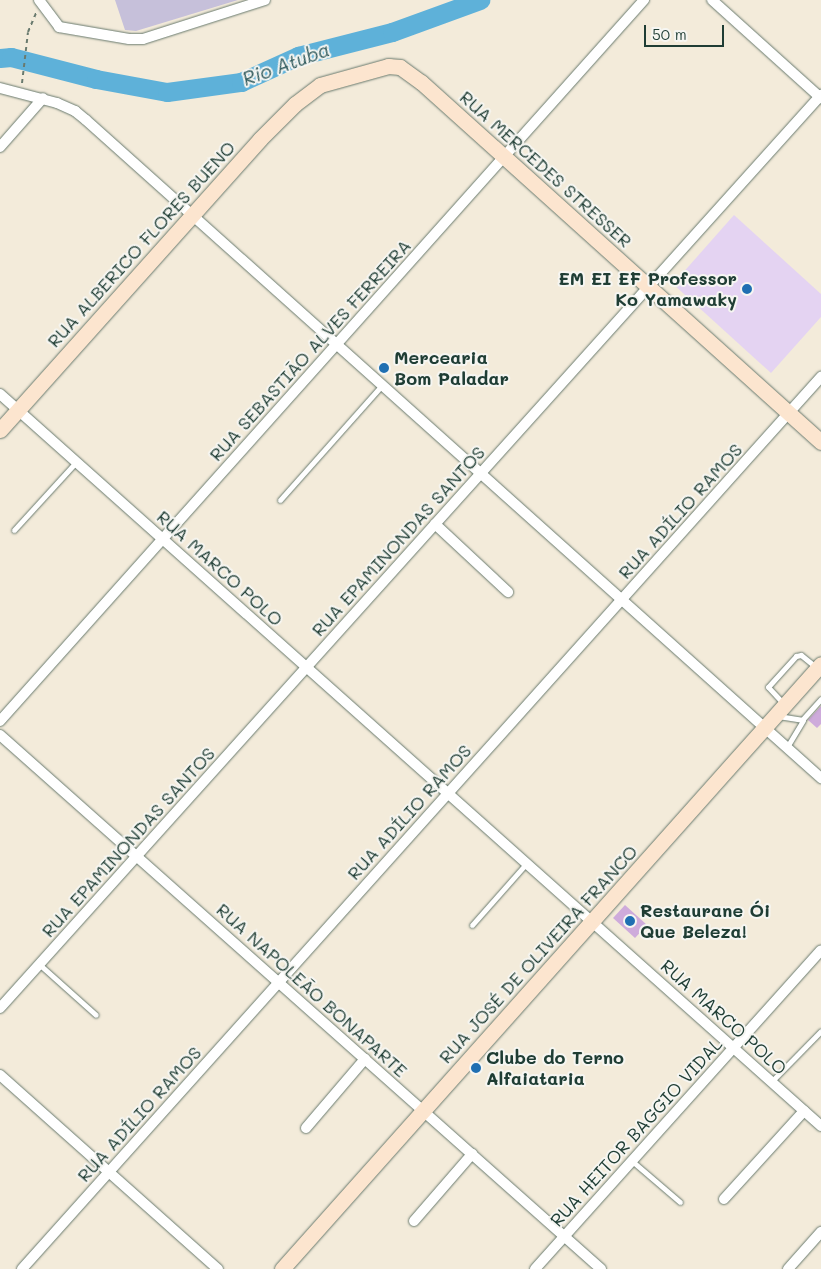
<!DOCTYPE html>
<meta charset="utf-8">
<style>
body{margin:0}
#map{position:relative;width:821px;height:1269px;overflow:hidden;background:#f3ebda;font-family:Mali,sans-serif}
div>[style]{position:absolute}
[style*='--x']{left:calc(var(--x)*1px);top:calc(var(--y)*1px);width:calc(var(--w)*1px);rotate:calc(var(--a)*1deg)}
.built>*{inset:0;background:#e4d3f2}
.industrial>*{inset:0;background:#c6c0da}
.river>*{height:19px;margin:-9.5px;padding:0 9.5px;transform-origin:9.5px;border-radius:9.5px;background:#5eb1d9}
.building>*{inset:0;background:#ceabdb}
.path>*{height:2px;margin-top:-1px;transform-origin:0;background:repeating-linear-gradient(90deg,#697a6e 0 4px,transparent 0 8px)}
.roads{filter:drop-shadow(0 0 1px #697a6e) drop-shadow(0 0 1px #697a6e)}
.lane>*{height:5px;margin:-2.5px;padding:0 2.5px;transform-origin:2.5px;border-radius:2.5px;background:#fff}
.street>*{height:10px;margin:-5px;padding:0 5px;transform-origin:5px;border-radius:5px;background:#fff}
.secondary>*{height:15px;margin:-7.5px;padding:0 7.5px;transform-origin:7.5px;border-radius:7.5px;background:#fce5cf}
.dots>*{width:14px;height:14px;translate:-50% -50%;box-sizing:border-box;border:2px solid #f6f6f2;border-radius:50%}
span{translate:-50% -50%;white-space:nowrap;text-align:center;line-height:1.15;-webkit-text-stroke:4px #f6f6f2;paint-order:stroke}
.street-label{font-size:18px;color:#1f3d34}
.poi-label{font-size:18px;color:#1f3d34;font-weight:700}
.right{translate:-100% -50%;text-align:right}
.left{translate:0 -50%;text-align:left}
.water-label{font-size:19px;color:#2f5a5d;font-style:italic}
.scale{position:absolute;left:644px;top:25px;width:80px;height:22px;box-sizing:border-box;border:2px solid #1f3d34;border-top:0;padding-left:6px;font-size:15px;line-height:18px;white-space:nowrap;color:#1f3d34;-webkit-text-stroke:4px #f6f6f2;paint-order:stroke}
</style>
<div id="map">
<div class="built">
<div style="clip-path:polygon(734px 215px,821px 294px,821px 317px,771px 373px,673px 284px)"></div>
</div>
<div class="industrial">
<div style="clip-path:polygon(115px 0,238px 0,136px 31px,125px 30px)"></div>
</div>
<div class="river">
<div style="--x:0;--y:58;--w:11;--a:-5"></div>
<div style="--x:11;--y:57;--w:88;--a:14.5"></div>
<div style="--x:96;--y:79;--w:72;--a:10.4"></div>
<div style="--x:167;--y:92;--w:75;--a:-7.7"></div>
<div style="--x:241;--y:82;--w:63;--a:-24.5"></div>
<div style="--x:298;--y:56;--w:97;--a:-14.3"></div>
<div style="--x:392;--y:32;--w:94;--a:-20"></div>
</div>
<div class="building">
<div style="clip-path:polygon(821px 706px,821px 724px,817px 728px,808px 720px)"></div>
<div style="clip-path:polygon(625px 905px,647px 925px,635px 938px,613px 918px)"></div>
</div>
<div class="path">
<div style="--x:22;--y:83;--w:51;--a:-83.3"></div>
<div style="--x:28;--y:32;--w:21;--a:-67"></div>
</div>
<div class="roads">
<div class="lane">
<div style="--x:280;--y:500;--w:154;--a:-48.4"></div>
<div style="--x:14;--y:530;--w:92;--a:-47.6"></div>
<div style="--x:783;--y:703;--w:22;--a:-133"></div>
<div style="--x:768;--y:687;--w:42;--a:-47.9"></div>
<div style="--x:796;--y:656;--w:5;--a:-11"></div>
<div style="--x:801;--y:655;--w:19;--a:39"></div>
<div style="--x:778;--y:716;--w:24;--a:9"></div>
<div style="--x:802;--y:720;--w:28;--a:-48"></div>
<div style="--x:787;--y:747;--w:31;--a:-59"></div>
<div style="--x:472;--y:925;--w:81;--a:-48.5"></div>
<div style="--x:39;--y:964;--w:76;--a:41.8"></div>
<div style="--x:771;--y:1082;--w:71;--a:-45.6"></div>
<div style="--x:632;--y:1161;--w:63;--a:40.5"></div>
</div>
<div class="street">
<div style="--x:39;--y:0;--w:34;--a:53"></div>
<div style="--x:59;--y:27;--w:71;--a:9.7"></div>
<div style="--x:129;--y:39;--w:14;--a:0"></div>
<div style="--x:143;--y:39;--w:128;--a:-17.7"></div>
<div style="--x:712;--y:0;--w:147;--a:42"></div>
<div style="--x:0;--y:88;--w:59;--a:14.7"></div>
<div style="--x:57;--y:103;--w:20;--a:24"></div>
<div style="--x:75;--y:111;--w:14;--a:39"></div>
<div style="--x:86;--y:120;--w:987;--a:41.84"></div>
<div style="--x:0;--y:147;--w:65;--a:-48.7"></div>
<div style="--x:0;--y:394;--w:1100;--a:41.72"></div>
<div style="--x:435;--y:524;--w:100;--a:43"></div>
<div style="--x:0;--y:721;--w:967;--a:-48.23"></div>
<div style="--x:0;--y:735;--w:804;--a:41.62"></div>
<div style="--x:0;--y:1008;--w:1228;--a:-48.04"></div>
<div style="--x:0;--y:1075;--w:292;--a:41.7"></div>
<div style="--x:306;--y:1128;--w:91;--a:-49.5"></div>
<div style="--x:724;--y:1199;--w:119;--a:-47.7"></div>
<div style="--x:414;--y:1221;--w:89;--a:-49.1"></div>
<div style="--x:22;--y:1269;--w:1198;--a:-48.15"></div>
<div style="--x:535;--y:1269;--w:428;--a:-48.1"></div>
<div style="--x:788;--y:1269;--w:50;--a:-48.3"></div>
</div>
<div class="secondary">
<div style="--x:0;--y:430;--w:390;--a:-48.2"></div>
<div style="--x:260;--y:139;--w:49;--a:-45"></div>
<div style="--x:295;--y:104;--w:31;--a:-37"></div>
<div style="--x:320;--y:85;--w:71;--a:-15.6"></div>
<div style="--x:388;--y:66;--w:12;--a:5"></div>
<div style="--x:400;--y:67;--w:26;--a:36"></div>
<div style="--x:421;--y:82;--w:538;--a:41.99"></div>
<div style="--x:282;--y:1269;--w:810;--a:-48.3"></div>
</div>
</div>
<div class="dots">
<div style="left:747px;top:289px;background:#1f6fb2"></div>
<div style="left:384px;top:368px;background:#1f6fb2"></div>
<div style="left:630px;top:921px;background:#1f6fb2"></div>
<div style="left:476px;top:1068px;background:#1f6fb2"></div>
</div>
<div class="street-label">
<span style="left:546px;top:169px;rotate:42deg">RUA MERCEDES STRESSER</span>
<span style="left:141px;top:244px;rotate:-48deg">RUA ALBERICO FLORES BUENO</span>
<span style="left:310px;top:350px;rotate:-48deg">RUA SEBASTIÃO ALVES FERREIRA</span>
<span style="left:680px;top:511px;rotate:-48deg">RUA ADÍLIO RAMOS</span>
<span style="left:398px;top:541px;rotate:-48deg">RUA EPAMINONDAS SANTOS</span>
<span style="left:220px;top:568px;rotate:42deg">RUA MARCO POLO</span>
<span style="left:409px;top:812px;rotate:-48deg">RUA ADÍLIO RAMOS</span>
<span style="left:128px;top:842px;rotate:-48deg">RUA EPAMINONDAS SANTOS</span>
<span style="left:538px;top:954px;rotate:-48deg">RUA JOSÉ DE OLIVEIRA FRANCO</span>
<span style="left:312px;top:990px;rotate:42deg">RUA NAPOLEÃO BONAPARTE</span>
<span style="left:724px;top:1017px;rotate:42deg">RUA MARCO POLO</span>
<span style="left:139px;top:1114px;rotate:-48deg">RUA ADÍLIO RAMOS</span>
<span style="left:636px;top:1132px;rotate:-48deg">RUA HEITOR BAGGIO VIDAL</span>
</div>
<div class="poi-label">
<span class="right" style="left:737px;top:289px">EM EI EF Professor<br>Ko Yamawaky</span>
<span class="left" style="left:394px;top:368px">Mercearia<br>Bom Paladar</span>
<span class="left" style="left:640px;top:921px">Restaurane Ói<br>Que Beleza!</span>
<span class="left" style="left:486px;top:1068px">Clube do Terno<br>Alfaiataria</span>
</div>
<div class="water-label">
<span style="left:286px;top:64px;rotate:-20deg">Rio Atuba</span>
</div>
<div class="scale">50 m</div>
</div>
